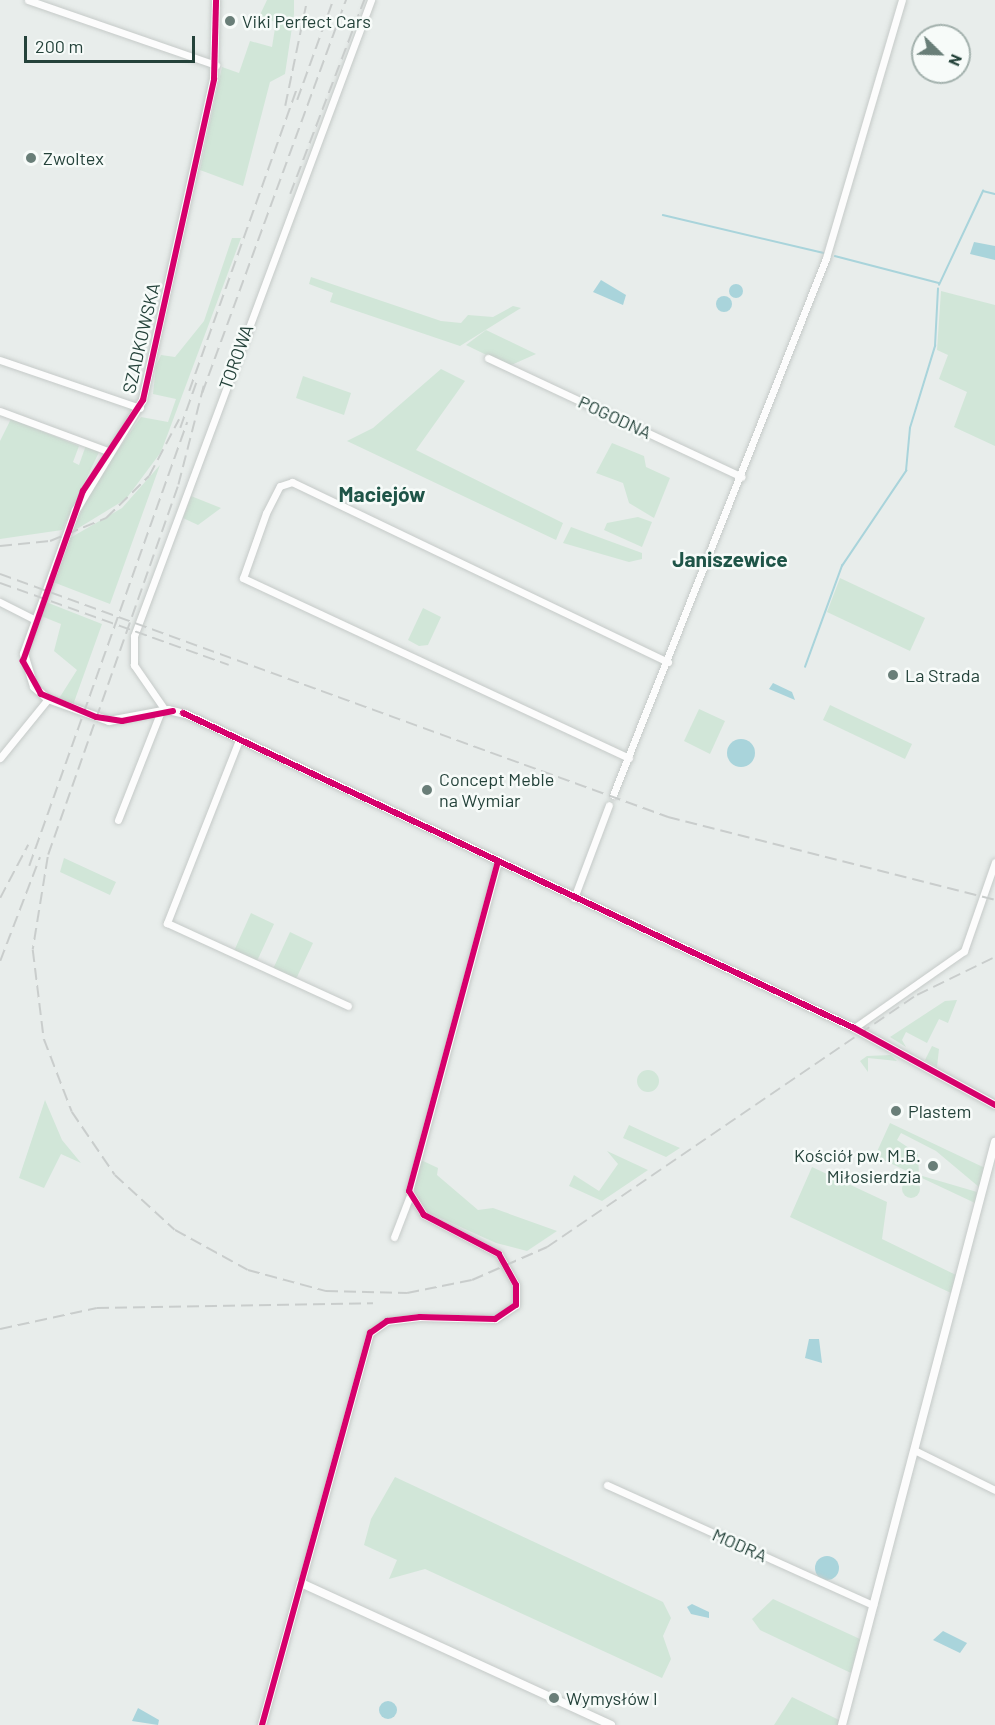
<!DOCTYPE html>
<meta charset="utf-8">
<style>
body{margin:0}
#map{position:relative;width:995px;height:1725px;overflow:hidden;background:#e8edeb;font-family:Barlow,sans-serif}
div>[style]{position:absolute}
[style*='--x']{left:calc(var(--x)*1px);top:calc(var(--y)*1px);width:calc(var(--w)*1px);rotate:calc(var(--a)*1deg)}
.green>*{inset:0;background:#d1e6d8}
.round{border-radius:50%}
.water>*{inset:0;background:#a9d4db}
.stream>*{height:1.5px;margin:-0.75px;padding:0 0.75px;transform-origin:0.75px;border-radius:0.75px;background:#a9d4db}
.roads{filter:drop-shadow(0 0 2px #c5cac8) drop-shadow(0 0 2px #c5cac8)}
.minor>*{height:7px;margin:-3.5px;padding:0 3.5px;transform-origin:3.5px;border-radius:3.5px;background:#fcfcfc}
.tertiary>*{height:8px;margin:-4px;padding:0 4px;transform-origin:4px;border-radius:4px;background:#fcfcfc}
.rail>*{height:1.5px;margin-top:-0.75px;transform-origin:0;background:repeating-linear-gradient(90deg,#c9cdcc 0 12px,transparent 0 18px)}
.cycleway>*{height:6px;margin:-3px;padding:0 3px;transform-origin:3px;border-radius:3px;background:#d6006c}
.dots>*{width:16px;height:16px;translate:-50% -50%;box-sizing:border-box;border:3px solid #f7fbf9;border-radius:50%}
span{translate:-50% -50%;white-space:nowrap;text-align:center;line-height:1.15;-webkit-text-stroke:5px #f7fbf9;paint-order:stroke}
.poi-label{font-size:18px;color:#24423a}
.left{translate:0 -50%;text-align:left}
.right{translate:-100% -50%;text-align:right}
.street-label{font-size:18px;color:#24423a}
.quarter-label{font-size:21px;color:#1f5548;font-weight:700}
.north{position:absolute;left:911px;top:24px;width:60px;height:60px;box-sizing:border-box;background:#f7fbf9;border:2px solid #a3b1ad;border-radius:50%;rotate:113deg;font-size:16px;font-weight:700;line-height:24px;text-align:center;color:#24423a}
.north::after{content:'';display:block;margin:auto;width:21px;height:27px;background:#697e78;clip-path:polygon(50% 0,100% 100%,50% 72%,0 100%)}
.scale{position:absolute;left:24px;top:36px;width:171px;height:27px;box-sizing:border-box;border:3px solid #24423a;border-top:0;padding-left:8px;font-size:18px;line-height:21px;white-space:nowrap;color:#24423a;-webkit-text-stroke:4px #f7fbf9;paint-order:stroke}
</style>
<div id="map">
<div class="green">
<div style="clip-path:polygon(267px 0,294px 0,294px 14px,285px 74px,270px 82px,243px 186px,200px 170px,222px 67px,239px 73px,250px 41px,272px 47px,276px 22px,259px 17px)"></div>
<div style="clip-path:polygon(232px 238px,241px 238px,161px 452px,126px 499px,72px 532px,94px 484px,141px 417px,168px 422px,176px 399px,153px 394px,156px 366px,161px 355px,175px 357px,204px 321px)"></div>
<div style="clip-path:polygon(311px 277px,441px 321px,461px 323px,468px 315px,493px 317px,513px 306px,521px 308px,460px 346px,330px 302px,333px 293px,309px 284px)"></div>
<div style="clip-path:polygon(941px 291px,995px 305px,995px 446px,954px 427px,967px 392px,939px 379px,948px 355px,937px 350px)"></div>
<div style="clip-path:polygon(486px 330px,536px 354px,509px 366px,466px 345px)"></div>
<div style="clip-path:polygon(441px 369px,465px 381px,416px 450px,563px 523px,556px 540px,347px 441px,373px 428px)"></div>
<div style="clip-path:polygon(303px 376px,351px 393px,344px 415px,296px 398px)"></div>
<div style="clip-path:polygon(11px 419px,79px 446px,73px 462px,79px 465px,86px 445px,100px 450px,62px 530px,0 539px,0 441px)"></div>
<div style="clip-path:polygon(612px 443px,644px 456px,646px 467px,670px 478px,654px 518px,629px 503px,623px 483px,596px 473px)"></div>
<div style="clip-path:polygon(160px 465px,110px 604px,53px 582px,70px 538px,122px 508px)"></div>
<div style="clip-path:polygon(191px 496px,221px 508px,198px 525px,183px 518px)"></div>
<div style="clip-path:polygon(638px 517px,652px 522px,642px 547px,604px 530px,607px 523px)"></div>
<div style="clip-path:polygon(571px 527px,642px 553px,642px 559px,629px 562px,563px 543px)"></div>
<div style="clip-path:polygon(840px 578px,925px 618px,910px 651px,827px 612px)"></div>
<div style="clip-path:polygon(46px 602px,102px 624px,73px 705px,58px 700px,77px 670px,54px 651px,61px 624px,41px 616px)"></div>
<div style="clip-path:polygon(423px 608px,441px 617px,428px 645px,419px 646px,408px 640px)"></div>
<div style="clip-path:polygon(830px 705px,912px 744px,905px 759px,823px 720px)"></div>
<div style="clip-path:polygon(699px 709px,725px 721px,710px 754px,684px 741px)"></div>
<div style="clip-path:polygon(64px 858px,116px 882px,110px 895px,60px 872px)"></div>
<div style="clip-path:polygon(251px 913px,274px 924px,257px 961px,234px 951px)"></div>
<div style="clip-path:polygon(290px 932px,313px 943px,296px 979px,273px 969px)"></div>
<div style="clip-path:polygon(957px 1000px,948px 1023px,939px 1019px,927px 1043px,906px 1032px,902px 1040px,906px 1047px,890px 1037px,945px 1001px)"></div>
<div style="clip-path:polygon(932px 1046px,939px 1049px,937px 1067px,925px 1060px)"></div>
<div style="clip-path:polygon(891px 1055px,897px 1061px,868px 1058px,868px 1072px,860px 1061px,867px 1056px)"></div>
<div class="round" style="left:637px;top:1070px;width:22px;height:22px"></div>
<div style="clip-path:polygon(45px 1100px,62px 1140px,81px 1163px,61px 1154px,44px 1188px,19px 1178px)"></div>
<div style="clip-path:polygon(890px 1123px,985px 1168px,979px 1187px,936px 1151px,901px 1133px,897px 1140px,918px 1154px,919px 1175px,977px 1192px,975px 1203px,875px 1156px)"></div>
<div style="clip-path:polygon(629px 1125px,655px 1137px,680px 1148px,666px 1157px,623px 1138px)"></div>
<div style="clip-path:polygon(607px 1151px,648px 1170px,602px 1201px,569px 1186px,574px 1175px,599px 1191px,618px 1164px)"></div>
<div style="clip-path:polygon(421px 1160px,438px 1168px,437px 1175px,478px 1210px,493px 1208px,557px 1231px,527px 1251px,496px 1243px,423px 1210px,412px 1192px)"></div>
<div style="clip-path:polygon(812px 1167px,887px 1202px,882px 1239px,956px 1275px,951px 1293px,790px 1217px)"></div>
<div class="round" style="left:902px;top:1180px;width:18px;height:18px"></div>
<div style="clip-path:polygon(395px 1477px,663px 1602px,671px 1618px,663px 1636px,671px 1659px,662px 1678px,425px 1569px,389px 1579px,397px 1560px,364px 1545px,371px 1519px)"></div>
<div style="clip-path:polygon(773px 1599px,860px 1639px,851px 1673px,760px 1630px,752px 1619px)"></div>
<div style="clip-path:polygon(792px 1697px,839px 1720px,838px 1725px,774px 1725px)"></div>
</div>
<div class="water">
<div style="clip-path:polygon(974px 242px,995px 246px,995px 260px,970px 254px)"></div>
<div style="clip-path:polygon(601px 280px,626px 295px,623px 305px,593px 292px)"></div>
<div class="round" style="left:729px;top:284px;width:14px;height:14px"></div>
<div class="round" style="left:716px;top:296px;width:16px;height:16px"></div>
<div style="clip-path:polygon(773px 683px,792px 692px,795px 700px,769px 689px)"></div>
<div class="round" style="left:727px;top:739px;width:28px;height:28px"></div>
<div style="clip-path:polygon(809px 1339px,819px 1339px,822px 1363px,805px 1358px)"></div>
<div class="round" style="left:815px;top:1556px;width:24px;height:24px"></div>
<div style="clip-path:polygon(692px 1604px,709px 1612px,709px 1618px,691px 1614px,687px 1607px)"></div>
<div style="clip-path:polygon(943px 1631px,967px 1643px,960px 1653px,933px 1640px)"></div>
<div class="round" style="left:379px;top:1701px;width:18px;height:18px"></div>
<div style="clip-path:polygon(138px 1708px,159px 1720px,158px 1725px,132px 1721px)"></div>
</div>
<div class="stream">
<div style="--x:663;--y:215;--w:165;--a:13.3"></div>
<div style="--x:835;--y:256;--w:107;--a:14.6"></div>
<div style="--x:939;--y:285;--w:104;--a:-64.9"></div>
<div style="--x:983;--y:191;--w:12;--a:14"></div>
<div style="--x:805;--y:667;--w:108;--a:-69.9"></div>
<div style="--x:842;--y:566;--w:115;--a:-56"></div>
<div style="--x:906;--y:471;--w:43;--a:-84.7"></div>
<div style="--x:910;--y:428;--w:86;--a:-73"></div>
<div style="--x:935;--y:346;--w:57;--a:-87"></div>
</div>
<div class="roads">
<div class="minor">
<div style="--x:28;--y:0;--w:199;--a:19.1"></div>
<div style="--x:488;--y:358;--w:280;--a:25.1"></div>
<div style="--x:0;--y:360;--w:148;--a:18.9"></div>
<div style="--x:0;--y:411;--w:117;--a:20.4"></div>
<div style="--x:0;--y:602;--w:39;--a:27"></div>
<div style="--x:165;--y:710;--w:55;--a:-124.6"></div>
<div style="--x:134;--y:665;--w:29;--a:-90"></div>
<div style="--x:134;--y:636;--w:679;--a:-69.56"></div>
<div style="--x:239;--y:740;--w:197;--a:111.5"></div>
<div style="--x:167;--y:923;--w:199;--a:24.6"></div>
<div style="--x:0;--y:758;--w:76;--a:-50.9"></div>
<div style="--x:629;--y:758;--w:426;--a:-155"></div>
<div style="--x:243;--y:578;--w:69;--a:-70.5"></div>
<div style="--x:266;--y:513;--w:30;--a:-63"></div>
<div style="--x:280;--y:486;--w:13;--a:-18"></div>
<div style="--x:292;--y:482;--w:417;--a:25.6"></div>
<div style="--x:613;--y:795;--w:578;--a:-68.36"></div>
<div style="--x:826;--y:258;--w:269;--a:-73.6"></div>
<div style="--x:118;--y:820;--w:117;--a:-68.5"></div>
<div style="--x:574;--y:898;--w:99;--a:-69.4"></div>
<div style="--x:854;--y:1028;--w:134;--a:-35"></div>
<div style="--x:964;--y:951;--w:94;--a:-70.8"></div>
<div style="--x:394;--y:1237;--w:42;--a:-69"></div>
<div style="--x:914;--y:1450;--w:90;--a:26.3"></div>
<div style="--x:607;--y:1485;--w:292;--a:24.3"></div>
<div style="--x:301;--y:1583;--w:259;--a:-74.6"></div>
<div style="--x:370;--y:1333;--w:21;--a:-35"></div>
<div style="--x:387;--y:1321;--w:33;--a:-7"></div>
<div style="--x:420;--y:1317;--w:75;--a:1.5"></div>
<div style="--x:495;--y:1319;--w:25;--a:-34"></div>
<div style="--x:516;--y:1305;--w:20;--a:-90"></div>
<div style="--x:516;--y:1285;--w:35;--a:-119"></div>
<div style="--x:499;--y:1254;--w:85;--a:-152.5"></div>
<div style="--x:424;--y:1215;--w:28;--a:-122"></div>
<div style="--x:409;--y:1191;--w:341;--a:-74.9"></div>
</div>
<div class="tertiary">
<div style="--x:216;--y:0;--w:79;--a:91.5"></div>
<div style="--x:214;--y:79;--w:329;--a:102.5"></div>
<div style="--x:143;--y:400;--w:129;--a:121.3"></div>
<div style="--x:76;--y:510;--w:153;--a:109.9"></div>
<div style="--x:24;--y:654;--w:34;--a:73"></div>
<div style="--x:34;--y:687;--w:18;--a:41"></div>
<div style="--x:48;--y:699;--w:65;--a:19.8"></div>
<div style="--x:109;--y:721;--w:60;--a:-10.6"></div>
<div style="--x:168;--y:710;--w:18;--a:13"></div>
<div style="--x:186;--y:714;--w:738;--a:25.18"></div>
<div style="--x:854;--y:1028;--w:161;--a:28.6"></div>
<div style="--x:262;--y:1725;--w:147;--a:-74.6"></div>
<div style="--x:301;--y:1583;--w:341;--a:24.6"></div>
<div style="--x:842;--y:1725;--w:603;--a:-75.3"></div>
</div>
</div>
<div class="rail">
<div style="--x:297;--y:100;--w:106;--a:-70.2"></div>
<div style="--x:285;--y:106;--w:108;--a:-78.3"></div>
<div style="--x:290;--y:194;--w:208;--a:-69.1"></div>
<div style="--x:204;--y:386;--w:104;--a:104.4"></div>
<div style="--x:178;--y:487;--w:392;--a:109.4"></div>
<div style="--x:48;--y:857;--w:94;--a:99.2"></div>
<div style="--x:33;--y:950;--w:90;--a:83"></div>
<div style="--x:44;--y:1039;--w:78;--a:69"></div>
<div style="--x:72;--y:1112;--w:76;--a:55.7"></div>
<div style="--x:115;--y:1175;--w:81;--a:42.5"></div>
<div style="--x:175;--y:1230;--w:83;--a:28.7"></div>
<div style="--x:248;--y:1270;--w:81;--a:15.1"></div>
<div style="--x:326;--y:1291;--w:81;--a:1.4"></div>
<div style="--x:407;--y:1293;--w:66;--a:-11.3"></div>
<div style="--x:472;--y:1280;--w:82;--a:-23.7"></div>
<div style="--x:547;--y:1247;--w:448;--a:-34.3"></div>
<div style="--x:917;--y:995;--w:87;--a:-26"></div>
<div style="--x:189;--y:391;--w:319;--a:-70.4"></div>
<div style="--x:202;--y:393;--w:419;--a:-69.9"></div>
<div style="--x:180;--y:428;--w:48;--a:-70.4"></div>
<div style="--x:0;--y:546;--w:50;--a:-5.7"></div>
<div style="--x:50;--y:541;--w:61;--a:-22.3"></div>
<div style="--x:106;--y:518;--w:60;--a:-44.3"></div>
<div style="--x:149;--y:476;--w:64;--a:-62.2"></div>
<div style="--x:0;--y:574;--w:711;--a:19.99"></div>
<div style="--x:668;--y:817;--w:337;--a:14.2"></div>
<div style="--x:0;--y:583;--w:243;--a:19.7"></div>
<div style="--x:29;--y:866;--w:471;--a:-70.4"></div>
<div style="--x:0;--y:898;--w:60;--a:-62.2"></div>
<div style="--x:0;--y:961;--w:111;--a:-69"></div>
<div style="--x:0;--y:1329;--w:99;--a:-12.2"></div>
<div style="--x:97;--y:1308;--w:276;--a:-1"></div>
</div>
<div class="cycleway">
<div style="--x:173;--y:711;--w:52;--a:168.9"></div>
<div style="--x:122;--y:721;--w:26;--a:-171"></div>
<div style="--x:96;--y:717;--w:60;--a:-157.3"></div>
<div style="--x:41;--y:694;--w:38;--a:-119"></div>
<div style="--x:23;--y:661;--w:180;--a:-70.6"></div>
<div style="--x:83;--y:491;--w:109;--a:-56.6"></div>
<div style="--x:143;--y:400;--w:329;--a:-77.5"></div>
<div style="--x:214;--y:79;--w:79;--a:-88.5"></div>
<div style="--x:183;--y:713;--w:741;--a:25.15"></div>
<div style="--x:854;--y:1028;--w:161;--a:28.6"></div>
<div style="--x:262;--y:1725;--w:407;--a:-74.6"></div>
<div style="--x:370;--y:1333;--w:21;--a:-35"></div>
<div style="--x:387;--y:1321;--w:33;--a:-7"></div>
<div style="--x:420;--y:1317;--w:75;--a:1.5"></div>
<div style="--x:495;--y:1319;--w:25;--a:-34"></div>
<div style="--x:516;--y:1305;--w:20;--a:-90"></div>
<div style="--x:516;--y:1285;--w:35;--a:-119"></div>
<div style="--x:499;--y:1254;--w:85;--a:-152.5"></div>
<div style="--x:424;--y:1215;--w:28;--a:-122"></div>
<div style="--x:409;--y:1191;--w:341;--a:-74.9"></div>
</div>
<div class="dots">
<div style="left:230px;top:21px;background:#697e78"></div>
<div style="left:31px;top:158px;background:#697e78"></div>
<div style="left:893px;top:675px;background:#697e78"></div>
<div style="left:427px;top:790px;background:#697e78"></div>
<div style="left:896px;top:1111px;background:#697e78"></div>
<div style="left:933px;top:1166px;background:#697e78"></div>
<div style="left:554px;top:1698px;background:#697e78"></div>
</div>
<div class="poi-label">
<span class="left" style="left:242px;top:21px">Viki Perfect Cars</span>
<span class="left" style="left:43px;top:158px">Zwoltex</span>
<span class="left" style="left:905px;top:675px">La Strada</span>
<span class="left" style="left:439px;top:790px">Concept Meble<br>na Wymiar</span>
<span class="left" style="left:908px;top:1111px">Plastem</span>
<span class="right" style="left:921px;top:1166px">Kościół pw. M.B.<br>Miłosierdzia</span>
<span class="left" style="left:566px;top:1698px">Wymysłów I</span>
</div>
<div class="street-label">
<span style="left:141px;top:338px;rotate:-77deg">SZADKOWSKA</span>
<span style="left:236px;top:357px;rotate:-70deg">TOROWA</span>
<span style="left:615px;top:417px;rotate:25deg">POGODNA</span>
<span style="left:740px;top:1545px;rotate:24deg">MODRA</span>
</div>
<div class="quarter-label">
<span style="left:382px;top:494px">Maciejów</span>
<span style="left:730px;top:559px">Janiszewice</span>
</div>
<div class="north">N</div>
<div class="scale">200 m</div>
</div>
